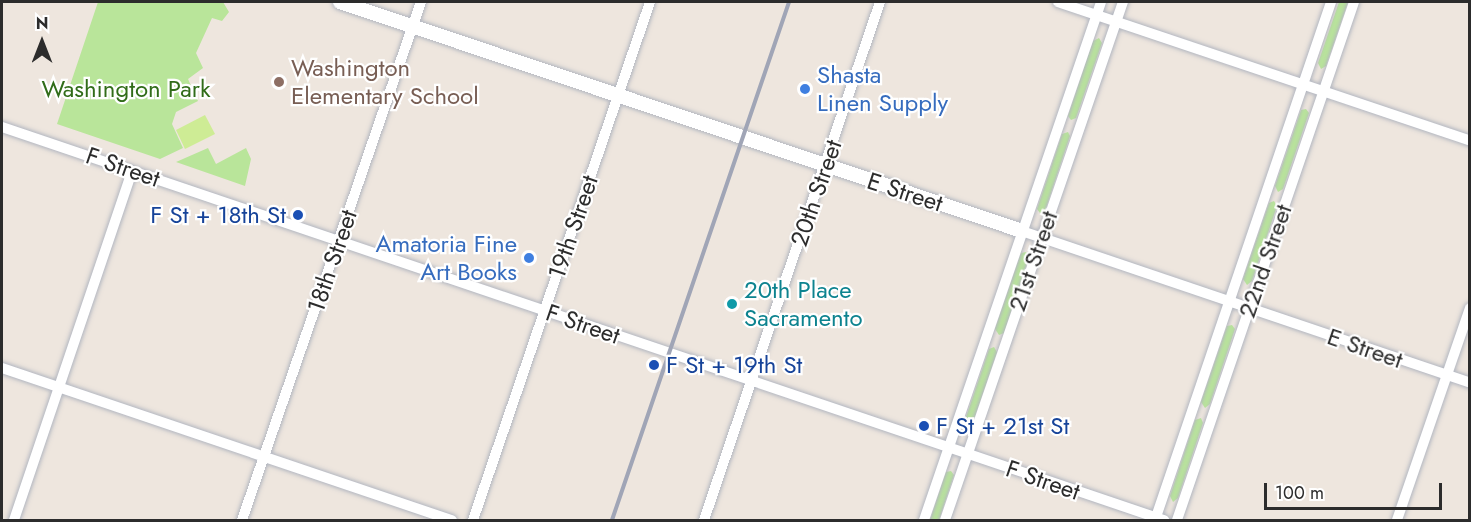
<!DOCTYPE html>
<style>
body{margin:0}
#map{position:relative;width:1471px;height:522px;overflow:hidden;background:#eee6de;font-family:Jost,sans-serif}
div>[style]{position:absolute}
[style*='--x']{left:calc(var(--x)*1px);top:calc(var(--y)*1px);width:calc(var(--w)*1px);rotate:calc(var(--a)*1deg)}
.green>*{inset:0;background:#b9e59a}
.pitch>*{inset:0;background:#ceec95}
.roads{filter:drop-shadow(0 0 2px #b2b6c0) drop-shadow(0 0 2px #b2b6c0)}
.minor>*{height:10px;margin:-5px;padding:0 5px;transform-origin:5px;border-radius:5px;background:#fff}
.tertiary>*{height:14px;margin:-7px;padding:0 7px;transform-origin:7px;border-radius:7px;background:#fff}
.rail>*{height:4px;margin:-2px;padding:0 2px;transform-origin:2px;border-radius:2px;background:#a0a5b6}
.dots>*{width:16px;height:16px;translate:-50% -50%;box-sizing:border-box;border:3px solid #fff;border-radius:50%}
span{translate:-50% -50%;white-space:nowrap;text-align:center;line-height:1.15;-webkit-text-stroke:4.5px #fff;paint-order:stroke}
.education-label{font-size:24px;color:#785e54}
.left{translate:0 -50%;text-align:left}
.shop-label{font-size:24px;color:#366cbe}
.right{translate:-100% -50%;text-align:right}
.park-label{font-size:24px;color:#316c19}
.street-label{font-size:24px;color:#2c2c2c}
.transit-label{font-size:24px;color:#164399}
.culture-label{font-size:24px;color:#0d838f}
.frame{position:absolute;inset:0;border:3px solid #2c2c2c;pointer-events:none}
.north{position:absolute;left:12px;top:12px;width:60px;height:60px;-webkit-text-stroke:4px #fff;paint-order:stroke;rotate:0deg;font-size:16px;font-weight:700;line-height:24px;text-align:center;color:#2c2c2c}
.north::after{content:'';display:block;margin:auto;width:21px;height:27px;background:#2c2c2c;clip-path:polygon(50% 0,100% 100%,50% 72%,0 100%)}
.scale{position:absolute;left:1264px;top:483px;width:178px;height:27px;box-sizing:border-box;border:3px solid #2c2c2c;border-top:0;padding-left:8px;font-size:18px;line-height:21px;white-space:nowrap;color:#2c2c2c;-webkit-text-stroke:4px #fff;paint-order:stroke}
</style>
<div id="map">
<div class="green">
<div style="clip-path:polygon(98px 2px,223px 2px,229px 12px,222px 21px,212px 18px,196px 53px,203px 68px,188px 79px,198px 101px,176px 112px,172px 124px,183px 148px,160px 159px,57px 124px)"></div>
<div style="clip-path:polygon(1339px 2px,1348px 2px,1326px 66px,1321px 69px,1318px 63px)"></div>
<div style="clip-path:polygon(1099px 38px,1102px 43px,1076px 118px,1071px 120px,1068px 116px,1093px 41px)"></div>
<div style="clip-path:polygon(1306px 109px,1309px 113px,1283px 189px,1278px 192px,1275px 186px,1301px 110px)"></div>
<div style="clip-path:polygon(1068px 132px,1070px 136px,1045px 211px,1040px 213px,1037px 209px,1062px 134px)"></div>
<div style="clip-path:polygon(208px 148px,216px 164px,246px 148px,251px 159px,245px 186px,176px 162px)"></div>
<div style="clip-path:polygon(1274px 201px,1277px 206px,1252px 281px,1247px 285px,1243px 279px,1269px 203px)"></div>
<div style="clip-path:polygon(1026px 252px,1029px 257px,1004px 333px,999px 335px,995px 329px,1021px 253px)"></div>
<div style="clip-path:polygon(1232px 325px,1235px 329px,1210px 404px,1205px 408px,1201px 402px,1227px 326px)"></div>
<div style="clip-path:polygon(994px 347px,997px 352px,971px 428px,966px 430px,963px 426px,989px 349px)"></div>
<div style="clip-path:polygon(1201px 418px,1203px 423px,1178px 498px,1173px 502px,1170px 496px,1195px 420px)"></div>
<div style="clip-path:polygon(951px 471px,954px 475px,939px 520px,930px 520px,946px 472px)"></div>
</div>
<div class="pitch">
<div style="clip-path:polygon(205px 115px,215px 134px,185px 149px,176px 130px)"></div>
</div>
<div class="roads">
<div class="minor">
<div style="--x:1058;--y:2;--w:435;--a:18.6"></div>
<div style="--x:2;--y:127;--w:1227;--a:18.69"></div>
<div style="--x:1022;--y:231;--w:473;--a:18.7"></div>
<div style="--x:2;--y:368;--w:475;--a:18.7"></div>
<div style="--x:14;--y:520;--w:368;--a:-71.3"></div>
<div style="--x:242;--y:520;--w:548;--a:-70.94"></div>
<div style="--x:473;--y:520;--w:547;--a:-71.13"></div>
<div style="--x:704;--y:520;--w:547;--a:-71.23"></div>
<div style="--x:924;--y:520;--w:547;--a:-71.13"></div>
<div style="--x:945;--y:520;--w:548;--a:-71.04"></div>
<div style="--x:1155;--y:520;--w:547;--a:-71.23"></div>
<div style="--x:1177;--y:520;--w:547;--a:-71.13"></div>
<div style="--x:1397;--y:520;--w:224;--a:-71"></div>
</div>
<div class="tertiary">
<div style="--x:340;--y:2;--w:719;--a:18.56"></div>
</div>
</div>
<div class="rail">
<div style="--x:612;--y:520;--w:547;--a:-71.13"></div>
</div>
<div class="dots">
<div style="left:279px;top:82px;background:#8d6e63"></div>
<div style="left:805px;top:89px;background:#3f7fe0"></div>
<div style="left:298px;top:215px;background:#1a4fb4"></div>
<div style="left:529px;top:258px;background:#3f7fe0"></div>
<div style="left:732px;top:304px;background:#0f9aa8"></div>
<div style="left:654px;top:365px;background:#1a4fb4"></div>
<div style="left:924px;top:426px;background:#1a4fb4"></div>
</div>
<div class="education-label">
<span class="left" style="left:291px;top:82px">Washington<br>Elementary School</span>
</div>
<div class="shop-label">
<span class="left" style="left:817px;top:89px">Shasta<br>Linen Supply</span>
<span class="right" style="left:517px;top:258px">Amatoria Fine<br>Art Books</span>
</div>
<div class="park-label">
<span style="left:126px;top:89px">Washington Park</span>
</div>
<div class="street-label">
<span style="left:123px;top:167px;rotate:19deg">F Street</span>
<span style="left:905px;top:192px;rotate:18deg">E Street</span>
<span style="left:816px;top:193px;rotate:-71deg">20th Street</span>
<span style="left:573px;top:227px;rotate:-71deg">19th Street</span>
<span style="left:332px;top:261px;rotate:-71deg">18th Street</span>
<span style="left:1033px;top:261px;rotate:-71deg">21st Street</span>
<span style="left:1265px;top:261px;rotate:-71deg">22nd Street</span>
<span style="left:583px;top:324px;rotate:19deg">F Street</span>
<span style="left:1365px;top:348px;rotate:19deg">E Street</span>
<span style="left:1043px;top:480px;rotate:19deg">F Street</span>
</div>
<div class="transit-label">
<span class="right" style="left:286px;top:215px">F St + 18th St</span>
<span class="left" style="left:666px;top:365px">F St + 19th St</span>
<span class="left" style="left:936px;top:426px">F St + 21st St</span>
</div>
<div class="culture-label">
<span class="left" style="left:744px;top:304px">20th Place<br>Sacramento</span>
</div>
<div class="frame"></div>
<div class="north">N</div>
<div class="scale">100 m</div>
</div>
